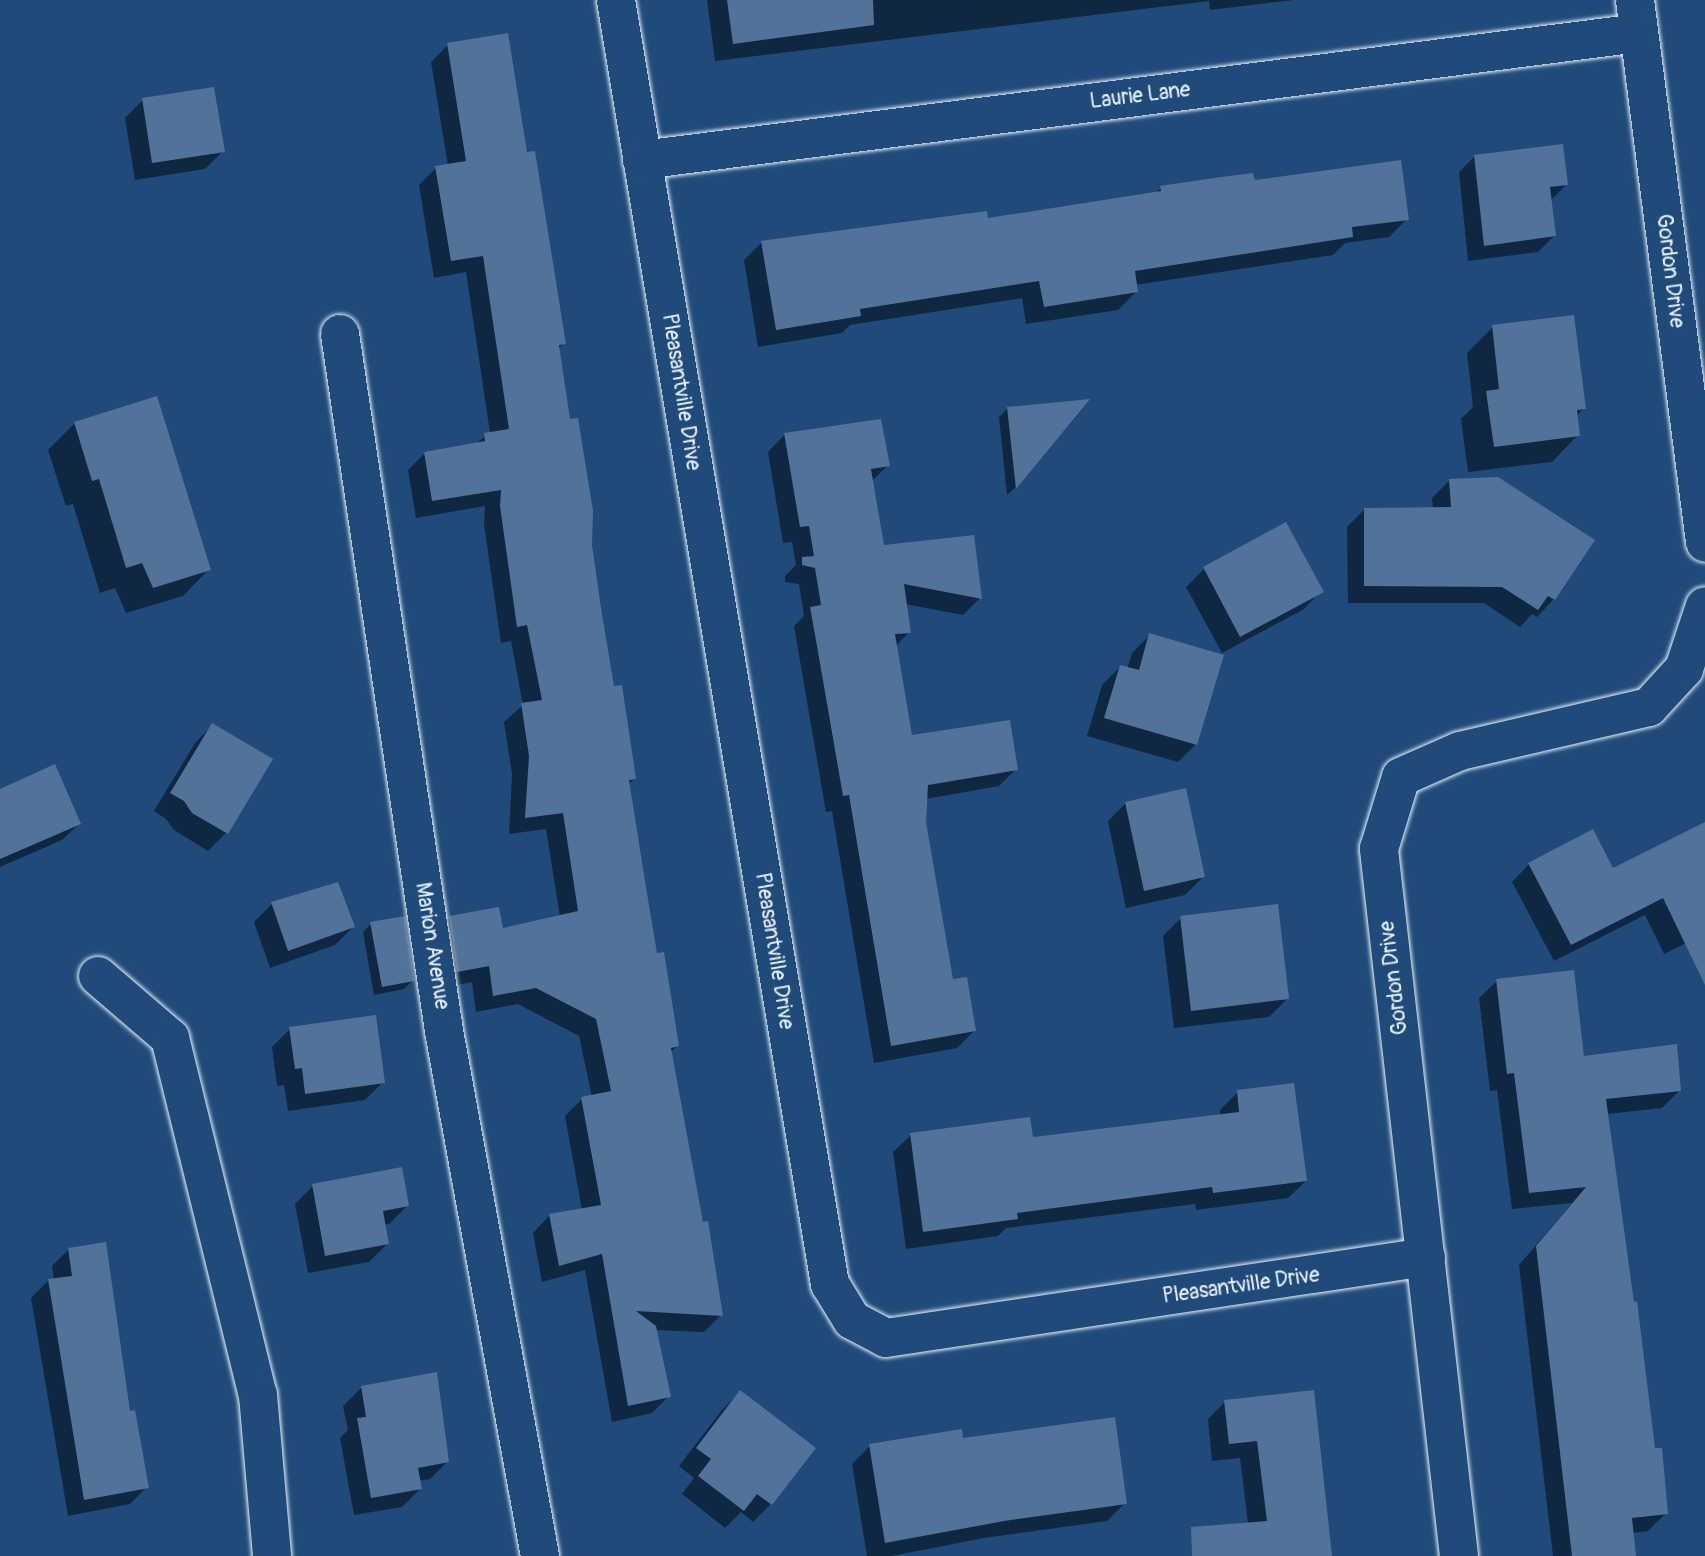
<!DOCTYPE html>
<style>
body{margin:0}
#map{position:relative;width:1705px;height:1556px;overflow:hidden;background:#1f4a7a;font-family:Pangolin,sans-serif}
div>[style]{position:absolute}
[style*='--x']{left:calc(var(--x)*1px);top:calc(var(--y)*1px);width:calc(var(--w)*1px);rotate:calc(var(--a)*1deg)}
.shadow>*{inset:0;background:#0007}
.building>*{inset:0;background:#517399}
.roads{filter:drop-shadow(0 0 2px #e8f1f8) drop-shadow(0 0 2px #e8f1f8)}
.minor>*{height:38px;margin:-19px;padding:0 19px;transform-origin:19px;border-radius:19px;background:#1f4a7a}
span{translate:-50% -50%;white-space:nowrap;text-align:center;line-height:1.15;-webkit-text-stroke:5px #1f4a7a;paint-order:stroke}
.street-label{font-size:21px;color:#e8f1f8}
</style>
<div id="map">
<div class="shadow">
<div style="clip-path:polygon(707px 0,1294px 0,1210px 10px,1209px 1px,715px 61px)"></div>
<div style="clip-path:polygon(448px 45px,525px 154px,564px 343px,558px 349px,612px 688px,634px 779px,628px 785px,655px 955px,677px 1046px,670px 1053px,721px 1315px,704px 1332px,655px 1330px,669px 1396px,652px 1413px,612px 1422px,585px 1270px,542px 1282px,533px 1233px,550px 1215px,582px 1210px,565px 1116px,582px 1099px,592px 1097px,579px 1036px,518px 1004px,476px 1012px,472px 982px,441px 988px,433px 934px,450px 917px,501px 930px,560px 917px,546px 829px,509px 834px,512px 774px,504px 722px,523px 705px,511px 641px,501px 643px,484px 524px,485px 506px,416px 518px,408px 470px,425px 453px,475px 444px,490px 433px,466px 272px,434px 278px,419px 185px,436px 168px,448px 166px,431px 62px)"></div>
<div style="clip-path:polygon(143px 100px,223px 151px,205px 169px,135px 180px,125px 118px)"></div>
<div style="clip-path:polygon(1475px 156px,1566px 185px,1550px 201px,1554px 236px,1538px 252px,1468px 261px,1459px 172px)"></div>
<div style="clip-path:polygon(1254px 182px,1407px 219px,1389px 237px,1345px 243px,1333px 255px,1135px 285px,1136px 292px,1118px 310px,1026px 324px,1022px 298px,850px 325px,842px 333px,758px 347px,744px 260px,762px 242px,986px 220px,1154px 194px,1161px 188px)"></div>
<div style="clip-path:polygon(1493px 327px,1584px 408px,1576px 417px,1578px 435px,1552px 462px,1468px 472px,1461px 419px,1473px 407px,1467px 353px)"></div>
<div style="clip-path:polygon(1086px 401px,1015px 488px,1007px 495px,999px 417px,1008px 408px)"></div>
<div style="clip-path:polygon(75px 423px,209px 569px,183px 596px,126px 613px,115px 588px,100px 593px,73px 504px,66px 506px,48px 450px)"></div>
<div style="clip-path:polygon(785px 434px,888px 465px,871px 482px,883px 547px,980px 598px,963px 615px,905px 604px,909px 632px,896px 646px,911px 737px,1016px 769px,999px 786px,926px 799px,925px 823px,952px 981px,974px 1031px,957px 1048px,874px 1063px,832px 811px,826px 812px,794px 626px,804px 616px,799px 584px,785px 582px,785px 576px,796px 565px,792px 542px,783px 543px,768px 452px)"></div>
<div style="clip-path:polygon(1449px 481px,1554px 599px,1537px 617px,1532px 614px,1520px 627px,1484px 603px,1348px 603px,1347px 527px,1364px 510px,1433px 509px,1432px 498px)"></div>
<div style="clip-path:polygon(1285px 525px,1321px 591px,1304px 609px,1222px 653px,1186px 587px,1204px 569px)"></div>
<div style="clip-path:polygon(1150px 635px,1196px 744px,1178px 762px,1087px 736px,1102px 685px,1120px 667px,1127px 669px,1132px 653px)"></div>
<div style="clip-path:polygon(213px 725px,271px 760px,226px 833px,208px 851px,174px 830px,166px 819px,154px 811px,195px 743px)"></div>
<div style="clip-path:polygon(0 794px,79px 824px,62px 840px,0 867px)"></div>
<div style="clip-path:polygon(1126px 803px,1203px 877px,1185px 895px,1126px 908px,1108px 821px)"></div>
<div style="clip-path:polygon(1705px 823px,1705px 934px,1664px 954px,1645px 915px,1554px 961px,1512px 882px,1529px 864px,1613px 870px)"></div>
<div style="clip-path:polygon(272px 904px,353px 927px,335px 945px,270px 968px,254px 922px)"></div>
<div style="clip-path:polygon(1181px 918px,1287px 999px,1269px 1017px,1174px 1028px,1163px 936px)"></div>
<div style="clip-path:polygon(371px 924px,413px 980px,404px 989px,374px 995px,363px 932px)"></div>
<div style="clip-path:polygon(1497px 981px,1583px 1058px,1680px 1090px,1662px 1108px,1607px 1114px,1653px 1450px,1666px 1513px,1648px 1531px,1632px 1533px,1635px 1556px,1553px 1556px,1519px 1265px,1572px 1203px,1512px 1209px,1497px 1090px,1490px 1091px,1479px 998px)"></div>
<div style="clip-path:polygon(290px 1029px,383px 1082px,365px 1100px,288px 1111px,284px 1085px,277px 1086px,272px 1047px)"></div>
<div style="clip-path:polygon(1238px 1092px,1306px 1181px,1288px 1198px,1196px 1210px,1195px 1204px,1006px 1228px,998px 1236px,906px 1249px,893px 1152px,911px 1135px,1031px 1139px,1220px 1116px,1220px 1110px)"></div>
<div style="clip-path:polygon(313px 1186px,407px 1206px,389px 1224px,383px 1225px,387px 1244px,369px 1262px,308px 1273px,295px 1204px)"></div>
<div style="clip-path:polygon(69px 1249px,129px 1413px,147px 1487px,130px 1504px,68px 1516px,31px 1298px,48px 1281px,54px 1280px,52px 1266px)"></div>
<div style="clip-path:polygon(361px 1388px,448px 1461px,430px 1479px,418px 1481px,420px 1489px,402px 1507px,354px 1515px,340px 1438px,348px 1430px,343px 1406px)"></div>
<div style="clip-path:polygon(1312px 1391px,1330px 1556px,1242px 1556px,1249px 1532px,1240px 1458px,1212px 1461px,1208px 1419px,1225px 1402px)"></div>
<div style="clip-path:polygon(740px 1392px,771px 1504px,753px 1522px,741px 1512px,725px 1528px,682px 1494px,694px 1478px,679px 1466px,722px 1410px)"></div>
<div style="clip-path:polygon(962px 1440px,1125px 1503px,1107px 1521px,984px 1538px,892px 1556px,867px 1556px,852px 1464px,870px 1446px)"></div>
</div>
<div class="building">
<div style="clip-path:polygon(727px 0,873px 0,874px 25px,733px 44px)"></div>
<div style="clip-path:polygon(508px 33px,527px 152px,535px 151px,566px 344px,559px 345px,570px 419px,578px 418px,593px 511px,592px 545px,601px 608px,614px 686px,622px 685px,636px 779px,629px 780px,645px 881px,657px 953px,664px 952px,679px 1046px,671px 1048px,703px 1222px,708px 1221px,723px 1316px,636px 1311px,656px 1326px,671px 1397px,628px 1406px,602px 1254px,559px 1266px,549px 1214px,601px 1205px,581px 1097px,611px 1091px,596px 1019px,536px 988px,493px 996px,489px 966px,457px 972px,449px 916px,499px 907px,503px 928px,578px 911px,563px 813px,525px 818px,529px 756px,521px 703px,542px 700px,527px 625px,517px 627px,500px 506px,501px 490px,432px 501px,424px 452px,485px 441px,484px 433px,509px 429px,483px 256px,451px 261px,435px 166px,466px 161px,447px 43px)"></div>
<div style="clip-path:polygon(214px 87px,225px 152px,152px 163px,142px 98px)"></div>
<div style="clip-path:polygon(1563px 144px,1568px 185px,1550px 187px,1556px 236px,1484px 246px,1474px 155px)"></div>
<div style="clip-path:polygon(1401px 160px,1409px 220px,1352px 227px,1353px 237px,1135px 271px,1138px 292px,1044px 307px,1039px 281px,860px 309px,861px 316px,776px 330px,761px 241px,987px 211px,988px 218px,1161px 191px,1160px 186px,1214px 178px,1253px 173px,1255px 180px)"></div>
<div style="clip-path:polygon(1574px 315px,1586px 409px,1577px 410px,1580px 436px,1494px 447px,1486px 391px,1499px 389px,1492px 325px)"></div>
<div style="clip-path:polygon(157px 396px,211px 570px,153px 588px,142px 563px,126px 568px,99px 479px,92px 481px,74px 422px)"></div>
<div style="clip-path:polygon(1090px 399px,1016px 489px,1007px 407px)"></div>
<div style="clip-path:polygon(881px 419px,890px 466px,871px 469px,884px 545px,974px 535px,982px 599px,904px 584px,911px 633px,895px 634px,912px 735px,1010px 720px,1018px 770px,928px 785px,926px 822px,953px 979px,967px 977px,976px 1031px,891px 1046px,849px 795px,843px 796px,817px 646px,810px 607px,821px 605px,815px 568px,802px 565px,802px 557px,814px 556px,809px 526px,800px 527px,784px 433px)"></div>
<div style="clip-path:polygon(1498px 477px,1595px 540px,1555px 600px,1548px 596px,1538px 610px,1502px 587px,1364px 586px,1364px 508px,1451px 507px,1449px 479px)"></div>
<div style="clip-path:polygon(1286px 522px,1324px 592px,1240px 637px,1203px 567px)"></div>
<div style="clip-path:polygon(1149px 633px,1224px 655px,1197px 745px,1104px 718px,1120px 665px,1139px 670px)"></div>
<div style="clip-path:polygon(212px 723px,273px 759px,228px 834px,192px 813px,184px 801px,170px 793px)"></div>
<div style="clip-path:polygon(55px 764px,81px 824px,0 859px,0 789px)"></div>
<div style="clip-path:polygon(1186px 788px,1205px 877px,1144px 891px,1125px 802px)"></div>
<div style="clip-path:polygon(1705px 822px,1705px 985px,1663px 898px,1571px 945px,1528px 863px,1593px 829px,1613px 868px)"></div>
<div style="clip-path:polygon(338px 882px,355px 927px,288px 951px,271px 902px)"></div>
<div style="clip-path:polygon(1278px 904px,1289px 999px,1191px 1011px,1180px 916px)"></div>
<div style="clip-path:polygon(405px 916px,414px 981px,382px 987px,370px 922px)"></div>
<div style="clip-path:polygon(1574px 970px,1584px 1056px,1677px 1044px,1681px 1091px,1606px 1099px,1634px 1302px,1637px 1301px,1655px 1448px,1662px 1448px,1668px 1514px,1632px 1518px,1636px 1556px,1572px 1556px,1536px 1246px,1586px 1187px,1529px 1193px,1514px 1073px,1507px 1074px,1496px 979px)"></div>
<div style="clip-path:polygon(376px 1015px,385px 1083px,305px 1094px,302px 1068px,295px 1069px,289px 1027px)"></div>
<div style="clip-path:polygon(1294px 1083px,1307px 1181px,1213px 1193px,1212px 1187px,1017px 1213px,1018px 1219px,923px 1232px,910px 1133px,1030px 1117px,1033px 1137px,1239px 1112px,1237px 1090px)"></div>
<div style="clip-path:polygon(402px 1167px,409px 1206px,383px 1211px,389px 1244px,325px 1256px,312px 1184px)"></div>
<div style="clip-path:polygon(106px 1242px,130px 1411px,135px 1410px,149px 1488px,84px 1500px,48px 1279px,72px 1276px,68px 1248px)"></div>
<div style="clip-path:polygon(437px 1372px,449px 1462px,418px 1468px,422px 1489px,371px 1498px,357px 1418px,366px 1417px,361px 1386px)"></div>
<div style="clip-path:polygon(740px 1390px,816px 1448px,772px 1505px,757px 1494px,744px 1511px,698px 1476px,711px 1459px,696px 1448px)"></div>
<div style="clip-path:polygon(1314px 1390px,1332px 1556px,1192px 1556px,1191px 1527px,1267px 1521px,1257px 1441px,1229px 1444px,1224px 1400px)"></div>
<div style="clip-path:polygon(1115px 1417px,1127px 1504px,1004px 1521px,885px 1543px,869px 1444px,962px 1429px,963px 1438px)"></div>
</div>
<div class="roads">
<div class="minor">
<div style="--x:616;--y:0;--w:1302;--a:80.54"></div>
<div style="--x:830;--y:1284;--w:42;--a:58.6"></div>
<div style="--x:852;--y:1320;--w:38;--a:28"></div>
<div style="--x:886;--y:1338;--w:546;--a:-8.53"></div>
<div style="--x:1635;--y:0;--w:547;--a:82.64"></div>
<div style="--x:642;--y:160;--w:1005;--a:-7.26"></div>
<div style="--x:340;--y:334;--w:705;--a:81.51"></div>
<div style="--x:444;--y:1031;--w:534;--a:79.64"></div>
<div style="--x:98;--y:976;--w:95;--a:40.7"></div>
<div style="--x:170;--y:1038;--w:368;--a:76.2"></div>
<div style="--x:258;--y:1395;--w:162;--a:85"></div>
<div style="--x:1459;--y:1556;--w:712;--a:-96.46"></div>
<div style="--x:1379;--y:849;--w:75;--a:-73"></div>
<div style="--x:1401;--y:777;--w:64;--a:-23.8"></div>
<div style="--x:1460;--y:751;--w:194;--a:-13.1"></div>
<div style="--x:1649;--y:707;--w:52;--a:-47.4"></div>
<div style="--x:1684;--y:669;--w:66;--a:-71.6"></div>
</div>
</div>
<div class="street-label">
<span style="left:1140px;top:96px;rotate:-7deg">Laurie Lane</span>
<span style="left:1670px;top:271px;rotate:83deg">Gordon Drive</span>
<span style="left:681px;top:392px;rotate:81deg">Pleasantville Drive</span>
<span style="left:432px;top:946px;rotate:81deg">Marion Avenue</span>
<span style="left:774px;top:951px;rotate:81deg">Pleasantville Drive</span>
<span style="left:1394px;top:978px;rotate:-97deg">Gordon Drive</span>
<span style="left:1241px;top:1286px;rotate:-8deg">Pleasantville Drive</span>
</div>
</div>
